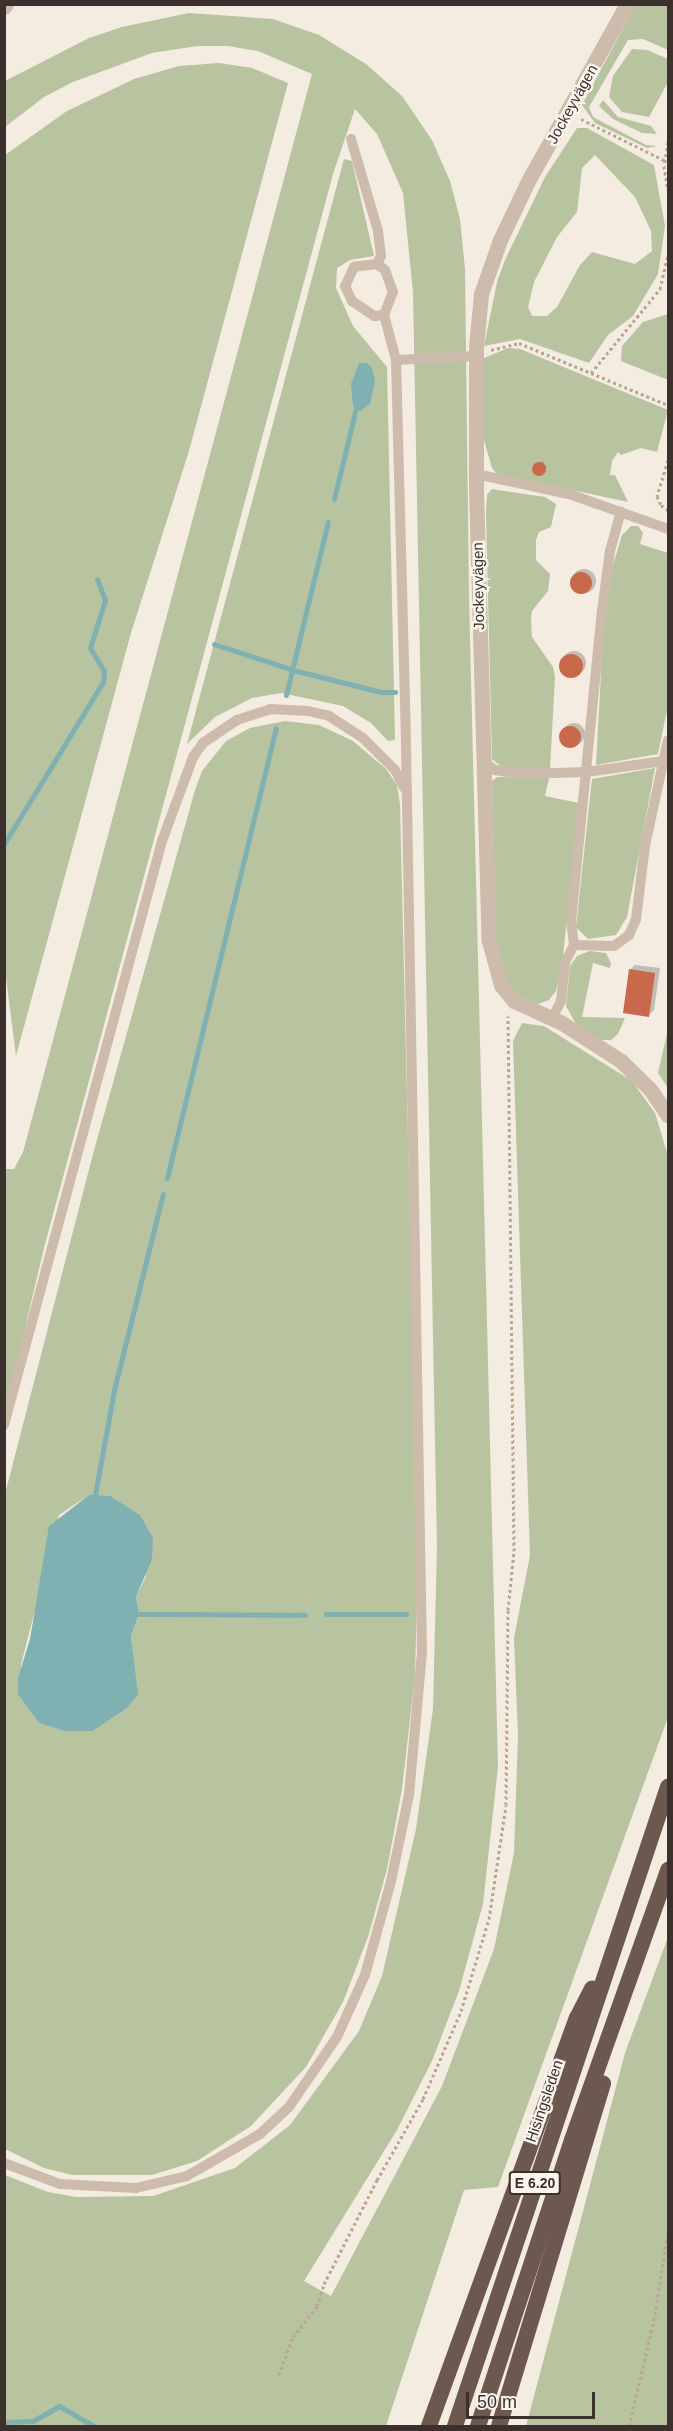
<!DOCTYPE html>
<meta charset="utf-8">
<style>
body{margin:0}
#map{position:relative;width:673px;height:2431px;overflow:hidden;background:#f4ebe1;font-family:Helvetica,sans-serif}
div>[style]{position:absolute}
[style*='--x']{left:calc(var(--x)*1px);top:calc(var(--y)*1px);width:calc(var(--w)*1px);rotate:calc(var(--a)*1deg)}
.green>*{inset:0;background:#b8c4a0}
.water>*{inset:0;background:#7fb0b2}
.shadow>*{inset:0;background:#0003}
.round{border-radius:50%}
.stream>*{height:5px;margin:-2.5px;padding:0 2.5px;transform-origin:2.5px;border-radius:2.5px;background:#7fb0b2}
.building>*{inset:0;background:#c8694b}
.path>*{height:3px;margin-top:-1.5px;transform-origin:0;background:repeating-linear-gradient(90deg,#b9a596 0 3px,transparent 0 6px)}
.service>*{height:10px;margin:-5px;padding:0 5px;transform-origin:5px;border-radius:5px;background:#cdbbac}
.minor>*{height:15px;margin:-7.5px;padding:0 7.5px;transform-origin:7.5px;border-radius:7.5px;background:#cdbbac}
.trunk>*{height:16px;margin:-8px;padding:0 8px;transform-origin:8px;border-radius:8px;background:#6c584f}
span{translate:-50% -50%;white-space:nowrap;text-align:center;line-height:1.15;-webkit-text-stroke:5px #fbf5ee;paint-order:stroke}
.shield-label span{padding:2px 4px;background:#fbf5ee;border:2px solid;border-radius:4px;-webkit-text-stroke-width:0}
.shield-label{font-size:14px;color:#3b302b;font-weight:700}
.street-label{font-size:15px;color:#3b302b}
.frame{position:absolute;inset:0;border:6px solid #3b302b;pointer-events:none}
.scale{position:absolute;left:466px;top:2392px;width:129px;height:27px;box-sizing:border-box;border:3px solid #3b302b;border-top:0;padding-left:8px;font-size:18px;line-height:21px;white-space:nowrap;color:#3b302b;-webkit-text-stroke:4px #fbf5ee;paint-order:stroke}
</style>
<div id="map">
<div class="green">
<div style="clip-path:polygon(636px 4px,668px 5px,668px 50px,643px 39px,628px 40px,589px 107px,593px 117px,646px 145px,657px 146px,647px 148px,595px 123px,582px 105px)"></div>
<div style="clip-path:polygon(189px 13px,273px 19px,319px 35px,366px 64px,402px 96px,432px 140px,450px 181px,460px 219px,465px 269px,469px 597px,498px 1767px,483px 1904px,459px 1991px,432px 2061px,397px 2130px,304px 2281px,331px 2296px,442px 2086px,494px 1949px,514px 1853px,518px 1736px,514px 1638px,530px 1555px,513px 1041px,522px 1023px,544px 1026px,632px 1081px,655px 1113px,668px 1156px,668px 1717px,498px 2187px,464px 2190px,386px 2426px,4px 2426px,5px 2175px,48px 2192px,77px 2197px,153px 2196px,235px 2168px,290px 2125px,359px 2031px,382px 1976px,416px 1829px,433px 1709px,437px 1545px,413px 292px,403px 193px,377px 134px,355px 109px,333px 174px,44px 1248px,5px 1412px,5px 1169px,14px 1169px,23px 1152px,312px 74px,258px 51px,228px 46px,197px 46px,152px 53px,73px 82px,44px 97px,5px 127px,5px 81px,89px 38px,122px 27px)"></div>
<div style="clip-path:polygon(632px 49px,647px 50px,668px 59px,668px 82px,649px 117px,622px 112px,609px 97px,613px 76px)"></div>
<div style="clip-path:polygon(219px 63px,252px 68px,288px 83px,189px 451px,131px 633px,16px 1056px,4px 962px,5px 155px,67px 111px,134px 79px,179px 66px)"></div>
<div style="clip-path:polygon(603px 100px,618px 117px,651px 126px,657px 134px,642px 133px,613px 119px,599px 106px)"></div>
<div style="clip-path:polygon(evenodd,577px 128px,587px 128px,654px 165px,665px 226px,658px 274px,633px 316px,608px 335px,589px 363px,520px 339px,484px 346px,497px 282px,505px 260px,545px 177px,577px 128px,595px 155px,635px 197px,651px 231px,652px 251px,635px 264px,592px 252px,580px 265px,557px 307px,547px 316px,532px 316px,528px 307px,534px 282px,557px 237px,577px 212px,582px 168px,595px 155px)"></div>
<div style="clip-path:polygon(344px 159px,352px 161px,374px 256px,350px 260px,337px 268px,336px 288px,353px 326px,387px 367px,395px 740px,388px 741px,371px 723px,343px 706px,281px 693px,252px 698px,215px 717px,187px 744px)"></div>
<div style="clip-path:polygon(668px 314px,668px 380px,621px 361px,622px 346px,643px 322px)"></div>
<div style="clip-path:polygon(508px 348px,520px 349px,668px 410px,657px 452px,641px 448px,621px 455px,618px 452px,612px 461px,610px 475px,615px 475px,628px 502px,497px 474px,492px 468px,484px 440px,484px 358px)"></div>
<div style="clip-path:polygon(492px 489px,545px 497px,556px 504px,551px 527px,539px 532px,536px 540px,536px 560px,550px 574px,548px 591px,532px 611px,531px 619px,532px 637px,553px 667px,555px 677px,550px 769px,504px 769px,492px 759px,486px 514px,487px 495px)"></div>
<div style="clip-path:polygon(631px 526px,638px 526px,643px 533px,640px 544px,668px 553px,668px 705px,658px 754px,596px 765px,604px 619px,613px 565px,622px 535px)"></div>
<div style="clip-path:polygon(evenodd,285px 721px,319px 725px,353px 741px,386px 769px,397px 785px,400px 804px,418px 1555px,415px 1676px,402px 1789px,387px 1869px,368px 1937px,343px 2002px,306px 2067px,251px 2126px,197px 2161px,152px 2175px,72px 2175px,44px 2168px,5px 2149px,5px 1494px,93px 1154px,195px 790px,202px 771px,226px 741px,250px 728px,285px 721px,89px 1495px,146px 1576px,136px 1597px,139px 1614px,131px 1636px,137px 1695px,126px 1709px,93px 1731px,39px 1723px,31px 1711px,21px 1665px,59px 1515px,89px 1495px)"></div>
<div style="clip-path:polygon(655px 768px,627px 917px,616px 935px,588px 939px,576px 927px,592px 779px)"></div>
<div style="clip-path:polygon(497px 777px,549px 778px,545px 796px,579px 803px,563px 956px,556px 991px,549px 1000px,538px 1004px,526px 1001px,509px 987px,496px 957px,492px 781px)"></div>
<div style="clip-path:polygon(590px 951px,606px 953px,611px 963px,610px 968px,593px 963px,582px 1017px,625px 1018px,618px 1034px,611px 1040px,601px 1040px,576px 1024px,566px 1006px,570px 966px,577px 956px)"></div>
<div style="clip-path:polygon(668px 1029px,668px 1088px,658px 1073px)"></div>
<div style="clip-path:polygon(668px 1937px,668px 2426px,526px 2426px,625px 2053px)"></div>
</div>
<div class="water">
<div style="clip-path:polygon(359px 363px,367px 363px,372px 368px,375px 381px,370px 404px,360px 411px,353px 406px,351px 384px)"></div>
<div style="clip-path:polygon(89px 1495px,110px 1496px,140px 1515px,153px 1538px,152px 1559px,136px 1597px,139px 1614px,131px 1636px,138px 1695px,126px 1709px,93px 1731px,65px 1731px,39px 1723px,18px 1694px,18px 1678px,30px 1639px,49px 1526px)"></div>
</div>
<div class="shadow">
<div style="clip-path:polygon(542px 461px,547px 467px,537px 474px,533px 467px)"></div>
<div class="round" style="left:572px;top:569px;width:24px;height:24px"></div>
<div class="round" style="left:562px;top:651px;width:24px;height:24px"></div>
<div class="round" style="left:563px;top:723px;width:22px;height:22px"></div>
<div style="clip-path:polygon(635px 965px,660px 968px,654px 1010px,649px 1015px,630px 970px)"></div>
</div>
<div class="stream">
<div style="--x:334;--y:499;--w:94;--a:-76.4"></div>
<div style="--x:214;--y:644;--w:83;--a:18.2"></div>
<div style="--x:293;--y:670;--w:91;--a:14"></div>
<div style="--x:381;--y:692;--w:14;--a:0"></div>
<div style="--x:286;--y:695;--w:178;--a:-76.4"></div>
<div style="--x:4;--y:844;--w:190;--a:-58.6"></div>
<div style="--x:103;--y:682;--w:11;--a:-85"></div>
<div style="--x:104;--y:671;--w:27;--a:-121"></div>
<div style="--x:90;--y:648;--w:50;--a:-72.6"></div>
<div style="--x:105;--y:600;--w:22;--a:-111"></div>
<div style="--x:167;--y:1178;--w:463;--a:-76.4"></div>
<div style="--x:95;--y:1495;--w:107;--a:-79.7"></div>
<div style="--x:114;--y:1390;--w:202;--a:-76"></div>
<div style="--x:139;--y:1614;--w:166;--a:0.3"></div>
<div style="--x:326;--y:1614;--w:80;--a:0"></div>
<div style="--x:4;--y:2422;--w:29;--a:-2"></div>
<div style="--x:33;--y:2421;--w:30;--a:-30"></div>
<div style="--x:59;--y:2406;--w:39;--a:30"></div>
</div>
<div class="building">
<div class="round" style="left:532px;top:462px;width:14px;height:14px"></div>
<div class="round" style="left:570px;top:572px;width:22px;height:22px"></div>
<div class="round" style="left:559px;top:654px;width:24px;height:24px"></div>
<div class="round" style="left:559px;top:726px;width:22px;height:22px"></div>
<div style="clip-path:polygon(629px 969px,655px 973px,649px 1017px,623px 1013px)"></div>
</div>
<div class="path">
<div style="--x:581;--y:119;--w:97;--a:26.3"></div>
<div style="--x:668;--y:142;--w:24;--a:99"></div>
<div style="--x:664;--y:166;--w:24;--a:81"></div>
<div style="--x:491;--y:350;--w:29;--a:-14"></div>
<div style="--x:519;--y:343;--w:161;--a:22.6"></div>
<div style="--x:591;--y:373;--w:109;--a:-50.6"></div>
<div style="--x:660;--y:289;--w:36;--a:-77"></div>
<div style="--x:668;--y:460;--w:38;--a:107"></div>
<div style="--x:657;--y:496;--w:10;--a:66"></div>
<div style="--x:661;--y:505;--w:9;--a:36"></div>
<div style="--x:279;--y:2375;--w:40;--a:-69.8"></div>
<div style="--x:293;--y:2337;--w:39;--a:-52"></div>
<div style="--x:317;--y:2306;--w:23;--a:-72"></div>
<div style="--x:324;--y:2284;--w:117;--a:-63"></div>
<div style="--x:377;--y:2180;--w:93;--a:-60.4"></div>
<div style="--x:423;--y:2099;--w:96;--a:-66.6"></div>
<div style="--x:461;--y:2011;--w:96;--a:-73.1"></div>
<div style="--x:489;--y:1919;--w:115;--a:-81.5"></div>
<div style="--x:506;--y:1805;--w:195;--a:-89.4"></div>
<div style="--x:508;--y:1610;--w:59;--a:-84.2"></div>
<div style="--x:514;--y:1551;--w:535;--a:-90.64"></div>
<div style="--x:629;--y:2426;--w:109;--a:-76.7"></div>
<div style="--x:654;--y:2320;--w:89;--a:-81"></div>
</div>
<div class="service">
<div style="--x:351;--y:139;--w:96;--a:73.6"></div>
<div style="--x:378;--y:231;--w:25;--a:83"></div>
<div style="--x:381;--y:256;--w:9;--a:117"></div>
<div style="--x:396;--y:360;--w:80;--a:-2.9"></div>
<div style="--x:476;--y:474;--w:98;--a:12.3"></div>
<div style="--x:572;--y:495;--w:102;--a:19.5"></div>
<div style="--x:484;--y:762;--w:14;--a:36"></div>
<div style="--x:495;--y:770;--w:26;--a:9"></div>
<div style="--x:521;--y:774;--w:66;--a:-1.7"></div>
<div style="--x:587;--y:772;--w:77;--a:-8.2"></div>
<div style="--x:574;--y:945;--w:24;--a:-97"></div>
<div style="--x:571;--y:921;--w:312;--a:-84.3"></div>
<div style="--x:602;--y:611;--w:61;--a:-82.4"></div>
<div style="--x:610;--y:551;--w:41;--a:-74.6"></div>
<div style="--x:552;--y:1018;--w:19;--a:-62"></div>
<div style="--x:561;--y:1001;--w:39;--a:-84"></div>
<div style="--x:565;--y:962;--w:19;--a:-62"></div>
<div style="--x:574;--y:945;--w:40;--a:1.4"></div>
<div style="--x:614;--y:946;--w:19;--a:-36"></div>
<div style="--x:629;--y:935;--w:17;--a:-66"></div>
<div style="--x:636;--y:919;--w:74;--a:-83"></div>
<div style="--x:645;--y:846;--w:108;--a:-77.8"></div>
<div style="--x:4;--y:1425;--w:605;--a:-74.86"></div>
<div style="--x:162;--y:841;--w:90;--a:-69.7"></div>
<div style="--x:193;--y:757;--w:17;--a:-54"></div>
<div style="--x:203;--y:743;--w:41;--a:-34.1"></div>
<div style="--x:237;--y:720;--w:35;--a:-18"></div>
<div style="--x:270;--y:709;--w:38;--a:3"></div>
<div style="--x:308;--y:711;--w:22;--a:13"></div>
<div style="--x:329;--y:716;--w:40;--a:32.9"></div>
<div style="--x:363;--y:738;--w:45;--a:45"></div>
<div style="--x:395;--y:770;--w:20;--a:63"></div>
<div style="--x:4;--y:2163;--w:60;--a:20.6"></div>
<div style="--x:60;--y:2184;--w:76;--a:3"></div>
<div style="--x:136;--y:2188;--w:52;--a:-13.2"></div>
<div style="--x:187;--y:2176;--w:84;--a:-29.9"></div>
<div style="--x:260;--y:2134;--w:40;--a:-43"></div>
<div style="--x:289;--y:2107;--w:85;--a:-55.6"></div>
<div style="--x:337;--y:2037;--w:68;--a:-65.7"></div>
<div style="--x:365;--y:1975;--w:98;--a:-74.5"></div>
<div style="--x:391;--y:1881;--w:88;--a:-78.2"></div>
<div style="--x:409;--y:1795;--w:143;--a:-84.8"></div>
<div style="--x:422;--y:1653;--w:912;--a:-91.01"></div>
<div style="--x:406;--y:741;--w:381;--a:-91.5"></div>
<div style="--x:396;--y:360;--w:47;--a:-104.9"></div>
<div style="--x:384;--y:315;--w:25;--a:-69"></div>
<div style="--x:393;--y:292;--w:23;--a:-110"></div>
<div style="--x:385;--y:270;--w:10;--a:-143"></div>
<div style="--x:377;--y:264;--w:23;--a:173"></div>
<div style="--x:354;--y:267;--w:21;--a:115"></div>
<div style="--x:345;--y:286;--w:17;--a:65"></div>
<div style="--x:352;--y:301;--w:27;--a:34"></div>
<div style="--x:374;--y:316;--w:10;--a:-6"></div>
</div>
<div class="minor">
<div style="--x:627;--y:4;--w:203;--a:119.2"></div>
<div style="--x:528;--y:181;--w:65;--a:115.4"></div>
<div style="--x:500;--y:240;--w:57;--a:109.4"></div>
<div style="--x:481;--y:294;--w:53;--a:95.4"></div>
<div style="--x:476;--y:347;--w:142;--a:90"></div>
<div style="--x:476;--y:489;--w:452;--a:88.4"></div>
<div style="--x:489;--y:941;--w:46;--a:74.7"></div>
<div style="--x:501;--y:985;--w:21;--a:51"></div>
<div style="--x:514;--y:1001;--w:53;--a:24.6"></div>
<div style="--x:562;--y:1023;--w:70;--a:32.8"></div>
<div style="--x:621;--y:1061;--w:40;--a:44"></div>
<div style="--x:650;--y:1089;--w:32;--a:56"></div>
<div style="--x:4;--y:7;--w:4;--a:-56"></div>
</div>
<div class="trunk">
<div style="--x:429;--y:2426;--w:434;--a:-70.1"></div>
<div style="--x:577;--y:2018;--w:33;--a:-63"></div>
<div style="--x:455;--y:2426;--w:674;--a:-71.57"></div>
<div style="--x:478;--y:2426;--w:301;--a:-71.8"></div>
<div style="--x:572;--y:2140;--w:287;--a:-70.4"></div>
<div style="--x:499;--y:2426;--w:358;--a:-73.1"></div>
</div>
<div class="shield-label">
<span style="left:535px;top:2183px">E 6.20</span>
</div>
<div class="street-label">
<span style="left:572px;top:104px;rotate:-61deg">Jockeyvägen</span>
<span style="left:478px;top:586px;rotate:-91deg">Jockeyvägen</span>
<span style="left:544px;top:2101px;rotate:-71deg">Hisingsleden</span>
</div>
<div class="frame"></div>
<div class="scale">50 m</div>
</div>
